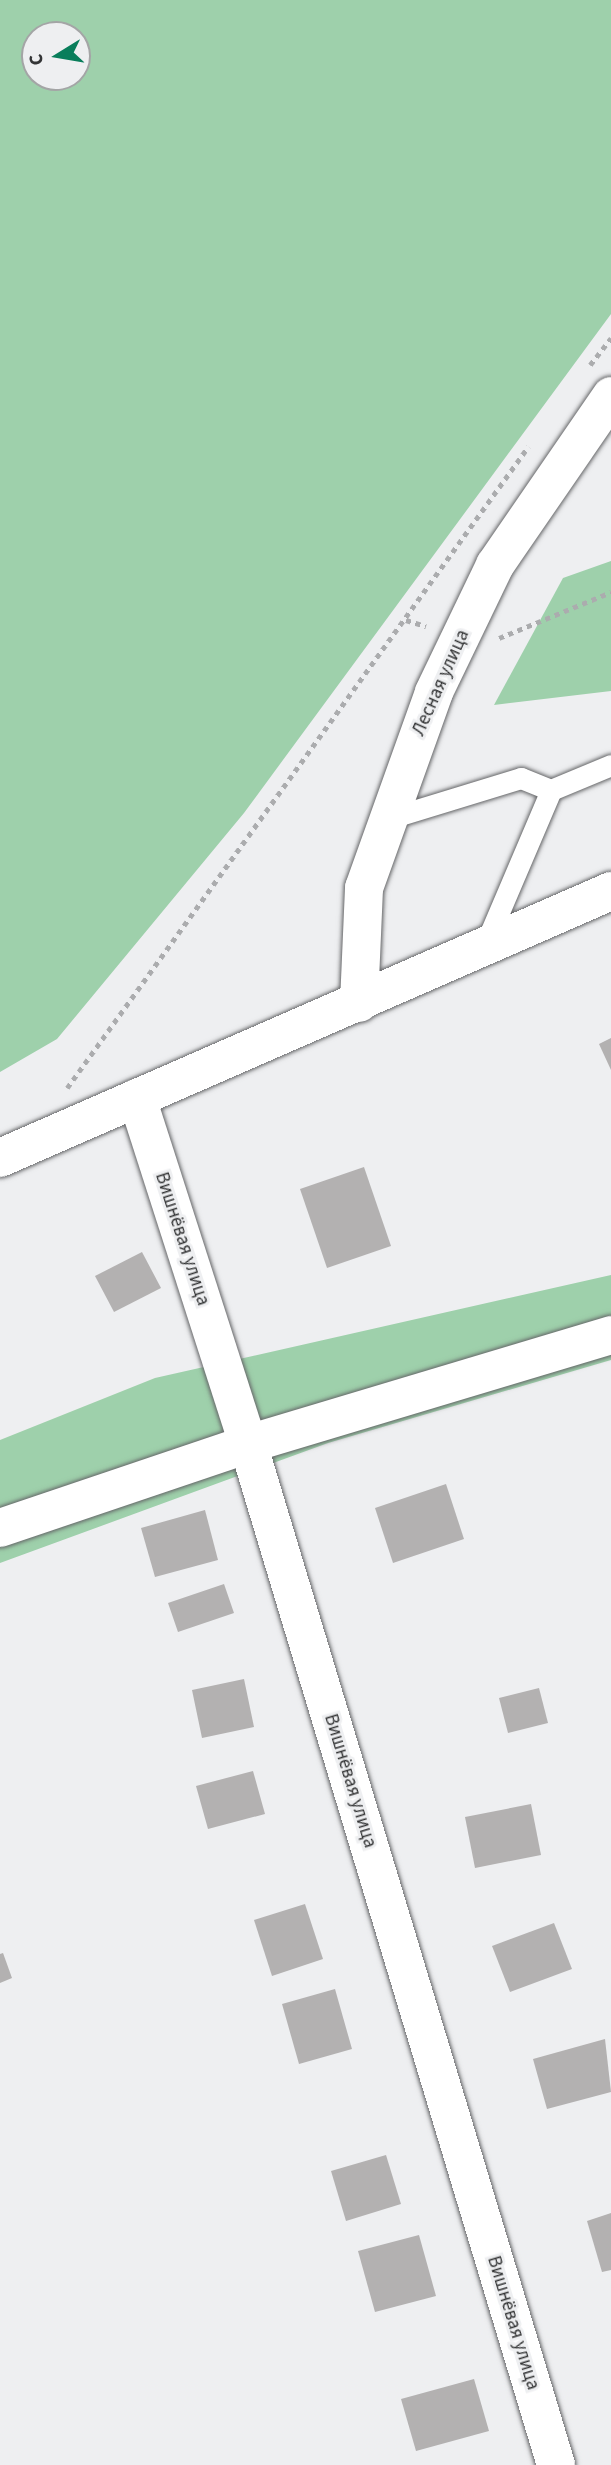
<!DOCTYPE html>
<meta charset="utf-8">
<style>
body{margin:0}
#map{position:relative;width:611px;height:2465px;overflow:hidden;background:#eeeff1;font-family:"Source Sans 3",sans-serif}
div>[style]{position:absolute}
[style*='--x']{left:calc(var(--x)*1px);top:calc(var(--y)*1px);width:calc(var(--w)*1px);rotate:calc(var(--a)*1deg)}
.forest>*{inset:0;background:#9ed0ab}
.building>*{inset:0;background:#b3b1b1}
.path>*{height:4.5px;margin-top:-2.25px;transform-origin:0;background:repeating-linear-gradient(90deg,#abacae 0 5px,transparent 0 10px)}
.roads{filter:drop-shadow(0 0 2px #656668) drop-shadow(0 0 2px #656668)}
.lane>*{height:21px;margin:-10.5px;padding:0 10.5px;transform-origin:10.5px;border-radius:10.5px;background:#fff}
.street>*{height:38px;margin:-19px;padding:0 19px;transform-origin:19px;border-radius:19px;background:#fff}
.secondary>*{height:38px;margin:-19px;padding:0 19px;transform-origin:19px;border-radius:19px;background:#fff}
span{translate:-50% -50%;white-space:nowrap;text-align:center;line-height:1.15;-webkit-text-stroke:6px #eeeff1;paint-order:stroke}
.street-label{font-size:19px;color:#343536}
.north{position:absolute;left:21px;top:21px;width:70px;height:70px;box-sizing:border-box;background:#eeeff1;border:2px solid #a4a5a6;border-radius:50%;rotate:259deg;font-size:19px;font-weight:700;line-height:28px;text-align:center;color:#343536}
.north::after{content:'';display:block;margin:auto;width:24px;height:32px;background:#097e5b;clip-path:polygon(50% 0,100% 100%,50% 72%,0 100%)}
</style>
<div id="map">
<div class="forest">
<div style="clip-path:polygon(evenodd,0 0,611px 0,611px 314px,244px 813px,57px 1039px,0 1072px,0 0,77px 35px,77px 77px,35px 77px,35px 35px,77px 35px)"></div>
<div style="clip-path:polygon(611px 561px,611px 691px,494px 705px,563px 578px)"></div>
<div style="clip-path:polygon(611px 1275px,611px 1360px,328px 1443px,0 1563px,0 1440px,155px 1378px)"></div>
</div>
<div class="building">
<div style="clip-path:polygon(611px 1038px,611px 1070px,599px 1044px)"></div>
<div style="clip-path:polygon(364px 1167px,391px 1246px,327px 1268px,300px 1189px)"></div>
<div style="clip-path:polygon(142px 1252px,161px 1288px,114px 1312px,95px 1276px)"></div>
<div style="clip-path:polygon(446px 1484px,464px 1539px,393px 1563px,375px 1508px)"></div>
<div style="clip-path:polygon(205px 1510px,218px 1560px,155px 1577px,141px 1528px)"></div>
<div style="clip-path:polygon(224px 1584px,234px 1613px,178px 1632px,168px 1603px)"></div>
<div style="clip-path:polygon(244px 1679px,254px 1727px,202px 1738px,192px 1690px)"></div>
<div style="clip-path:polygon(539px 1688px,548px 1723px,508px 1733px,499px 1698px)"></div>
<div style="clip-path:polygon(253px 1771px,265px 1814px,208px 1829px,196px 1786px)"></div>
<div style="clip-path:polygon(531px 1804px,541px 1855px,475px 1868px,465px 1817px)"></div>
<div style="clip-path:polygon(305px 1904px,323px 1959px,272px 1976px,254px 1920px)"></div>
<div style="clip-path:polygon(554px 1923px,572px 1969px,510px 1992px,492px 1946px)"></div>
<div style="clip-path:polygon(3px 1953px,12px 1978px,0 1983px,0 1954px)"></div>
<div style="clip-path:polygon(335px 1989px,352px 2049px,299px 2064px,282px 2004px)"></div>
<div style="clip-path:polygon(605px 2039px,611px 2092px,547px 2109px,533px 2059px)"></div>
<div style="clip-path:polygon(386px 2155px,401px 2204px,346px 2221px,331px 2171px)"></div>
<div style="clip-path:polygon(611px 2213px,611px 2270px,602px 2272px,587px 2221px)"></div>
<div style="clip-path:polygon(419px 2235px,436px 2296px,375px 2312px,358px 2251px)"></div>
<div style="clip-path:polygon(474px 2379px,489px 2431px,416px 2451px,401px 2399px)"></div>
</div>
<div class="path">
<div style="--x:590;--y:365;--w:34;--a:-52"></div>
<div style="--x:406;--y:620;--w:21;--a:17"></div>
<div style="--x:499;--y:638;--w:121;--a:-22.3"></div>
<div style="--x:67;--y:1088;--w:790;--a:-54.28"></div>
</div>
<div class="roads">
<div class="lane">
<div style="--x:387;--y:819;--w:140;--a:-17"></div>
<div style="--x:521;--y:778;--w:32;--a:22"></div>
<div style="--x:485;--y:945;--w:168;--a:-66.9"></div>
<div style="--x:551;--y:790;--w:65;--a:-22.6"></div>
</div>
<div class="street">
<div style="--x:359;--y:1003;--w:115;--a:-87.5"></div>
<div style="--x:364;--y:888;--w:208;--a:-70.3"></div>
<div style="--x:434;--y:692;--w:141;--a:-64.3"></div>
<div style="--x:495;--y:565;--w:205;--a:-55.5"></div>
<div style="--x:137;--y:1098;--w:363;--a:72.2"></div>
<div style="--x:248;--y:1444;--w:1066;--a:73.21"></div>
<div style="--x:0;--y:1528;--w:262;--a:-18.7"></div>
<div style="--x:248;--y:1444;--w:379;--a:-16.7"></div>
</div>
<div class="secondary">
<div style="--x:0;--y:1158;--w:667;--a:-23.6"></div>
</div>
</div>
<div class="street-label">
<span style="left:441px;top:683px;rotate:-66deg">Лесная улица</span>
<span style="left:182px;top:1239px;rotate:72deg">Вишнёвая улица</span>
<span style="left:350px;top:1781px;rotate:73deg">Вишнёвая улица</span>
<span style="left:513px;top:2323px;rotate:73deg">Вишнёвая улица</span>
</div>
<div class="north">С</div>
</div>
